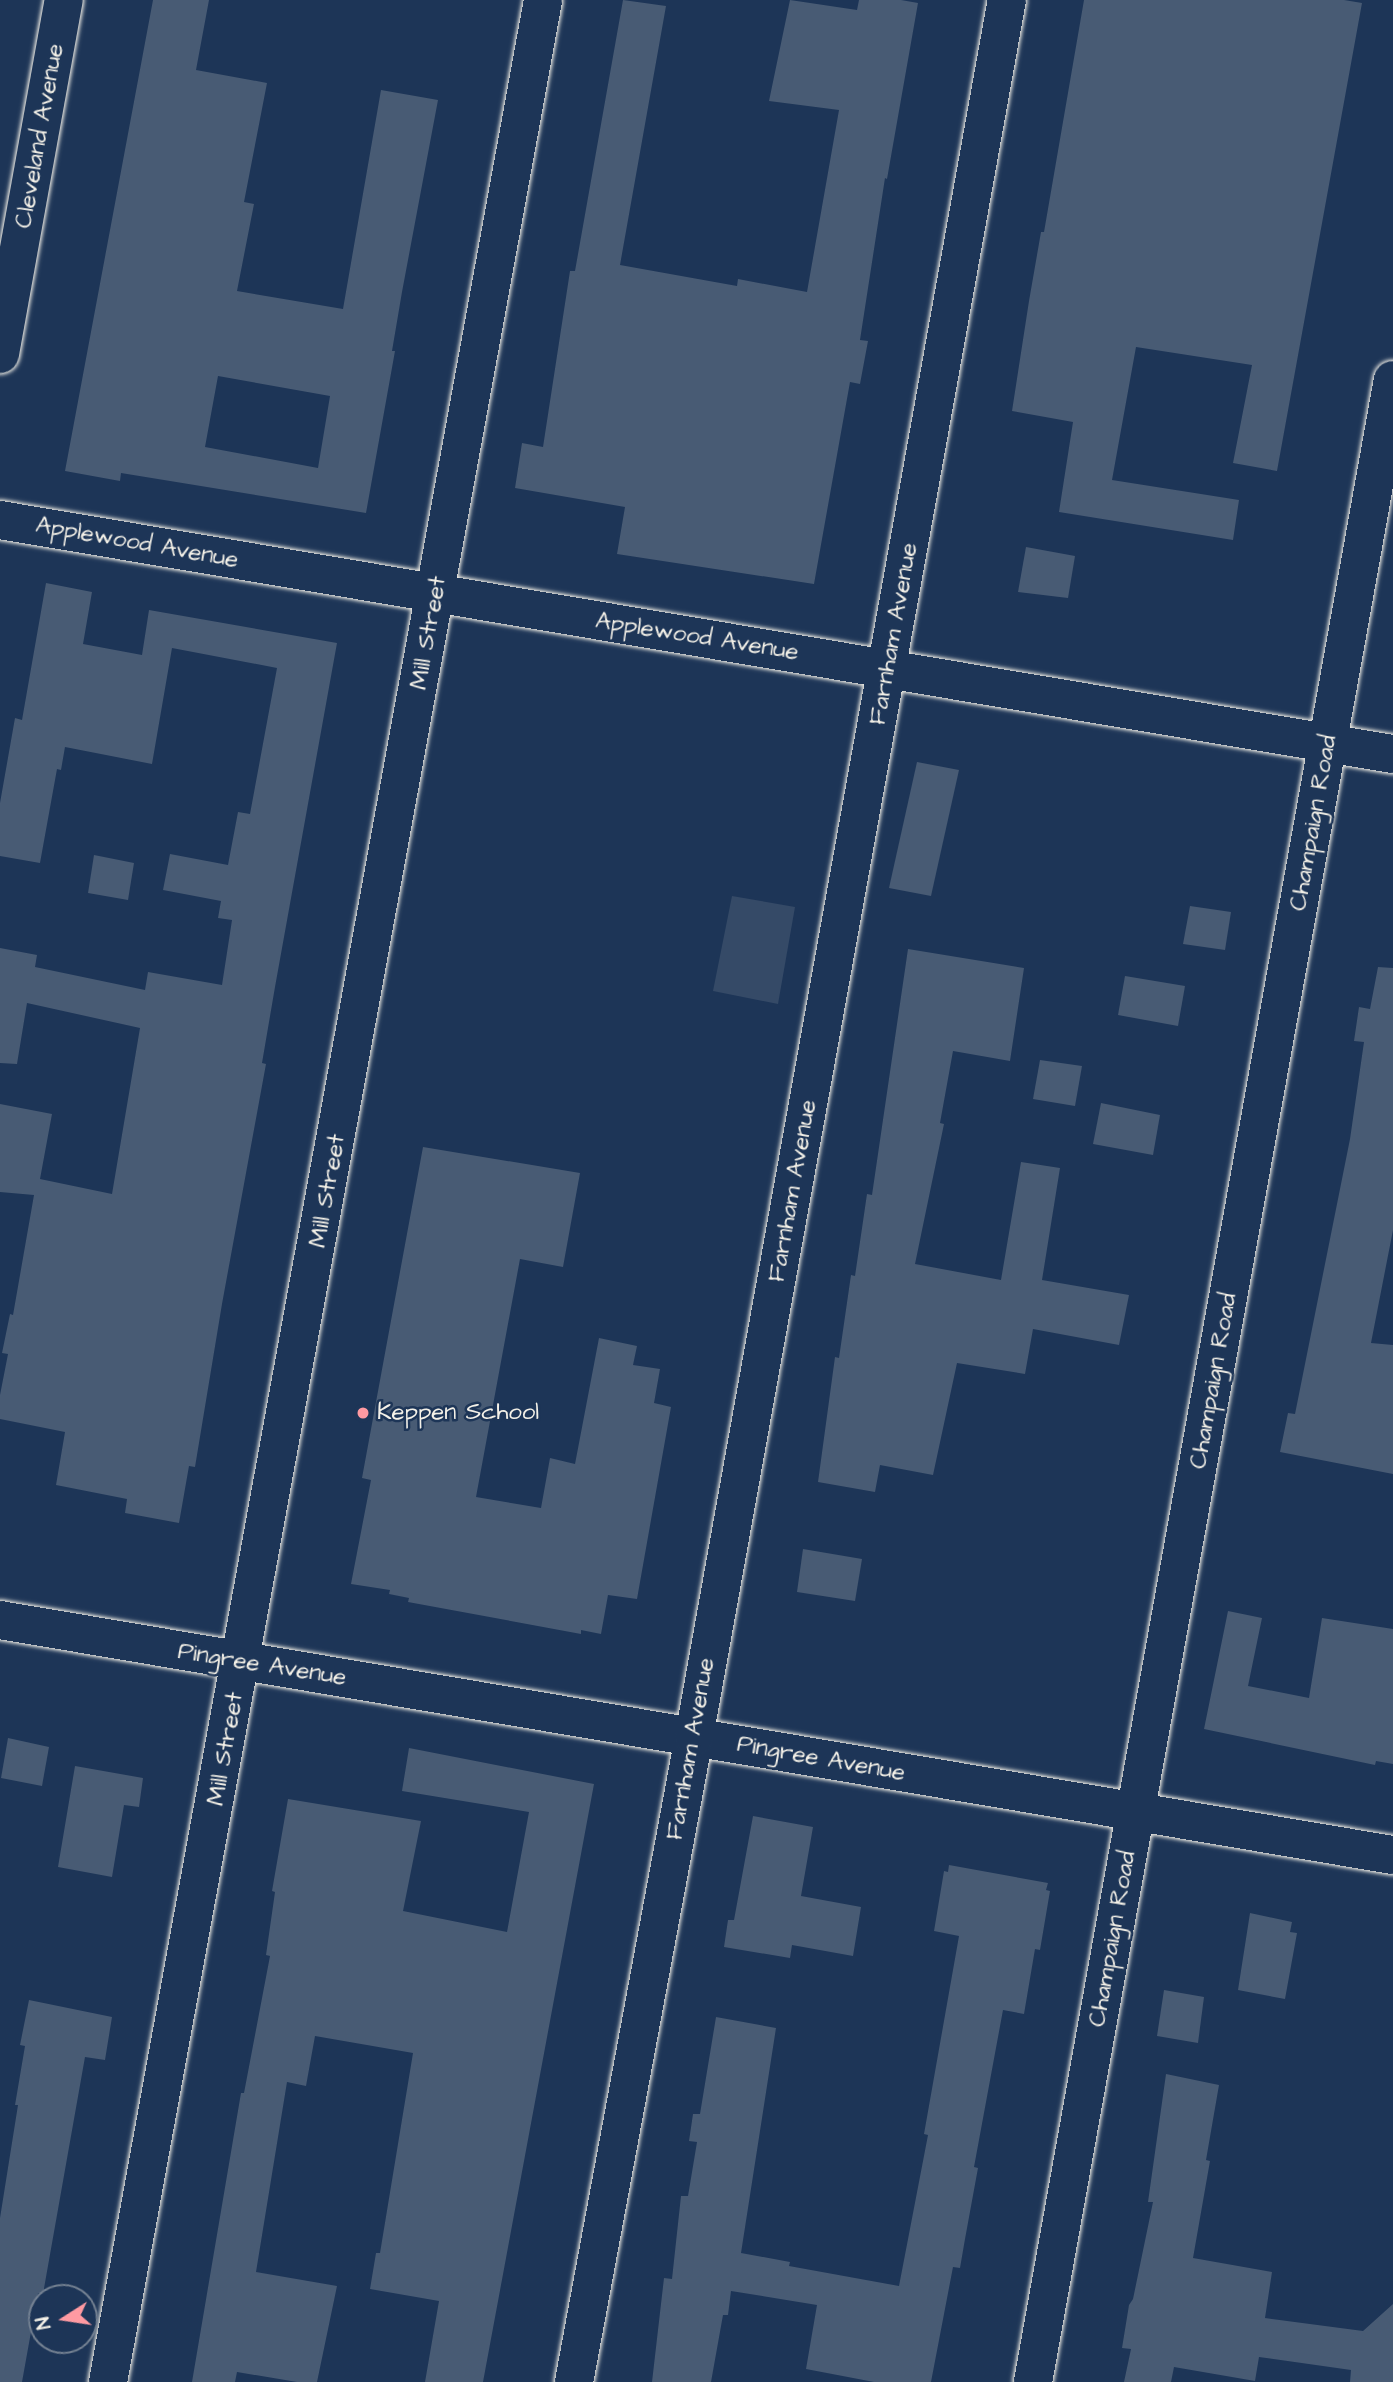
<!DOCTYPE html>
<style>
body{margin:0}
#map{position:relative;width:1393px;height:2382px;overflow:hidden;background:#1d3557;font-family:"Architects Daughter",sans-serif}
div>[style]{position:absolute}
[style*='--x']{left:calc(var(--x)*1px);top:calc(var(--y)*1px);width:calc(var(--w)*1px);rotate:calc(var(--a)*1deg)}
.green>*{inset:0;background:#354a67}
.building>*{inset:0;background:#485b74}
.roads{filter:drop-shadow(0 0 2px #f4f1e8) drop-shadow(0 0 2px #f4f1e8)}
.minor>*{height:38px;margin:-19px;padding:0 19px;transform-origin:19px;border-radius:19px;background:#1d3557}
.dots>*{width:19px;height:19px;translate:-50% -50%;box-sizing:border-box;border:4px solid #1d3557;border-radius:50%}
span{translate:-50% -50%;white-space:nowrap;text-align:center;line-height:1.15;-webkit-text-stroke:5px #1d3557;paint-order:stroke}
.street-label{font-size:24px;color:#f4f1e8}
.poi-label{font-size:24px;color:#f4f1e8}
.left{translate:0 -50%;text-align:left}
.north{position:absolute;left:28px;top:2284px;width:70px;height:70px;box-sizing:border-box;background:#1d3557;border:2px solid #738091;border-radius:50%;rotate:258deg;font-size:19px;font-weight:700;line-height:28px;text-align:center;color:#f4f1e8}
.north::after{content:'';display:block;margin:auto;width:24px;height:32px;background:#ff9aa2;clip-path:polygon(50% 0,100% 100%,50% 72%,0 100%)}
</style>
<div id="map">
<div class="green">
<div style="clip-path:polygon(732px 896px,795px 907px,778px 1004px,713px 991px)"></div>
</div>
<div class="building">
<div style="clip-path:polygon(evenodd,153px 0,209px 0,196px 70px,267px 83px,244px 202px,254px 204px,237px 291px,343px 309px,381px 90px,438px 100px,402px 292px,392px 351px,395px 351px,366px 513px,121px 473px,120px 481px,65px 471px,153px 0,218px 376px,330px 396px,318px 468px,205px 447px,218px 376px)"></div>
<div style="clip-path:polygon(623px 0,666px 6px,620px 265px,737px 286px,738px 279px,807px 292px,839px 110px,769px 101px,790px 0,857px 10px,859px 0,901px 0,918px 3px,887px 179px,885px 178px,860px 340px,868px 341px,860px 384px,850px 382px,814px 584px,617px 554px,625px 507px,515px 488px,522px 443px,543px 447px,570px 271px,575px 271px)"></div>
<div style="clip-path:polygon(1084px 0,1344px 0,1362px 3px,1277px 471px,1233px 463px,1252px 365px,1136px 347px,1112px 480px,1239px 500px,1233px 540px,1059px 512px,1073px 422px,1012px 411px,1029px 301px,1041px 232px,1044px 232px)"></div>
<div style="clip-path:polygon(1026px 547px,1075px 556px,1068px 598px,1018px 592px)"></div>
<div style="clip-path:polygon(46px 583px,92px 592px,83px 644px,142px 655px,149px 610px,337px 643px,275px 987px,262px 1063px,266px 1064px,222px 1304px,195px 1467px,189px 1466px,179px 1523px,125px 1513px,127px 1499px,56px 1485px,65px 1432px,0 1419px,0 1395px,8px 1354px,2px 1353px,10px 1314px,13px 1315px,34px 1195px,0 1192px,0 1104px,52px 1114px,40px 1179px,112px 1194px,140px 1028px,27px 1003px,17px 1064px,0 1063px,0 948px,37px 955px,35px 967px,145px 990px,148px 972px,222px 985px,232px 920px,218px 918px,221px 901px,163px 890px,170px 854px,228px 865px,238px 812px,250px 814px,277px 668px,172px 648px,152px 764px,65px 747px,61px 770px,57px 769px,40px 863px,0 856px,0 803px,15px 718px,22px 720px)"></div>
<div style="clip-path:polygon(917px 762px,959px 770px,931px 896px,889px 888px)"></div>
<div style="clip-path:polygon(94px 855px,134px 863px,128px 900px,88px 893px)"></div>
<div style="clip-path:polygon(1190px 906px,1231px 912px,1225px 950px,1183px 944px)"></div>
<div style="clip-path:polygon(908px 949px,1024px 968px,1010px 1061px,953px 1051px,940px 1123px,944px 1124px,915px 1264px,1001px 1280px,1021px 1162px,1060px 1168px,1042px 1280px,1129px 1295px,1119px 1345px,1033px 1329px,1025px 1374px,957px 1363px,933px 1475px,880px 1465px,875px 1492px,818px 1482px,835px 1357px,839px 1358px,851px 1275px,855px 1276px,867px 1194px,872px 1195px)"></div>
<div style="clip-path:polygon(1378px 967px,1393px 968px,1393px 1230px,1371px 1343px,1393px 1345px,1393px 1474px,1280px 1452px,1288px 1413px,1295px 1414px,1350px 1139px,1364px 1042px,1354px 1041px,1359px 1007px,1370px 1009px)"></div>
<div style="clip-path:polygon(1125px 976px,1185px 986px,1178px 1026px,1118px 1015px)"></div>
<div style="clip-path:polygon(1040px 1060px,1082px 1066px,1075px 1106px,1033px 1099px)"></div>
<div style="clip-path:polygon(1101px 1103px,1160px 1115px,1153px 1155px,1093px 1144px)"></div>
<div style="clip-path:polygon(423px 1147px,580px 1173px,563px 1267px,520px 1259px,476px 1497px,541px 1508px,550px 1458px,575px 1464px,599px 1338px,637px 1346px,633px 1365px,660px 1369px,654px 1403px,671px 1407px,637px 1599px,608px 1595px,601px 1634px,581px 1630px,581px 1634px,408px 1602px,409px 1598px,389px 1594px,390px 1590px,351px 1584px,371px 1480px,362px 1478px)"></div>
<div style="clip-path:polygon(803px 1549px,862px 1559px,855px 1601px,797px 1592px)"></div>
<div style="clip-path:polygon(1228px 1611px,1262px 1618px,1248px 1686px,1309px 1698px,1322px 1618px,1393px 1629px,1393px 1764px,1376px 1761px,1375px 1765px,1204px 1729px)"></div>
<div style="clip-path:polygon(8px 1738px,49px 1747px,42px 1786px,1px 1778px)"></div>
<div style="clip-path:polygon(409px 1748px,594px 1784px,483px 2382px,425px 2382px,439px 2301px,370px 2289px,376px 2253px,380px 2253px,413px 2053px,315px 2036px,306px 2086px,287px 2082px,256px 2272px,337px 2286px,317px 2382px,297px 2382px,237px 2372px,235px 2382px,192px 2382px,241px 2093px,244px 2093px,270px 1956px,266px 1955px,275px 1892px,272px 1891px,288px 1799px,421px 1821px,403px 1911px,507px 1932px,529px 1812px,402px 1791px)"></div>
<div style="clip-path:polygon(75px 1766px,143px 1778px,139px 1807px,124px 1805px,112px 1877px,58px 1867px)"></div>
<div style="clip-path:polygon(753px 1816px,813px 1827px,801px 1896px,861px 1907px,853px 1956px,792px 1945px,790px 1958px,724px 1947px,728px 1920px,734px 1920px)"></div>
<div style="clip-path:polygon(949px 1865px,1048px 1883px,1046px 1890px,1050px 1891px,1040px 1950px,1035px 1949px,1024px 2014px,1003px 2010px,974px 2167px,978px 2168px,965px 2239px,960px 2268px,953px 2267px,931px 2382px,874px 2382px,806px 2369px,817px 2305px,731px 2291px,728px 2315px,723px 2315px,711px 2382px,652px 2382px,664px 2278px,672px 2279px,681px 2196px,688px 2196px,697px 2142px,689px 2141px,693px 2114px,700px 2114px,716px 2017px,776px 2028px,741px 2253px,790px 2262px,789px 2266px,899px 2286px,928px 2135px,924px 2134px,959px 1936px,934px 1931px,944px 1871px,948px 1872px)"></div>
<div style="clip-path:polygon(1250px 1913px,1292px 1922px,1290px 1932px,1297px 1933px,1285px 1999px,1238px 1990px)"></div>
<div style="clip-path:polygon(1164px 1990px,1204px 1997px,1198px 2043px,1157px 2036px)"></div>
<div style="clip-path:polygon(29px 2000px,112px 2017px,105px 2060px,85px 2057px,43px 2294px,38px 2293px,22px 2382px,0 2382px,0 2218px,18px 2105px,15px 2105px,25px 2046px,20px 2045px)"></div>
<div style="clip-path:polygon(1166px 2074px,1219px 2085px,1206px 2160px,1210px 2161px,1193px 2258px,1272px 2272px,1265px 2318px,1363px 2331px,1393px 2304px,1393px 2382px,1350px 2382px,1351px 2370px,1259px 2357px,1255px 2381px,1174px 2367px,1171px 2382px,1124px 2382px,1131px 2349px,1122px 2348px,1129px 2305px,1133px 2299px,1153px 2202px,1148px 2202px)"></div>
</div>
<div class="roads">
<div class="minor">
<div style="--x:0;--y:354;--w:360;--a:-79.8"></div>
<div style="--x:0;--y:520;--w:1413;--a:9.54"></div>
<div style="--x:0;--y:1620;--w:1413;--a:9.58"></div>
<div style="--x:108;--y:2382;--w:2421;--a:-79.65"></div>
<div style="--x:574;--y:2382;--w:656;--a:-79.46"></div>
<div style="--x:694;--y:1737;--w:1765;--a:-79.79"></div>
<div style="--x:1033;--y:2382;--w:2034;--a:-79.81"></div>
</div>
</div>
<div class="dots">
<div style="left:363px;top:1413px;background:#ff9aa2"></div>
</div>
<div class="street-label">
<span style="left:40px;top:136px;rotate:-80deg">Cleveland Avenue</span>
<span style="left:137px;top:543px;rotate:10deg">Applewood Avenue</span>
<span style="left:429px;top:633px;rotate:-80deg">Mill Street</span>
<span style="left:894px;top:634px;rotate:-80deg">Farnham Avenue</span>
<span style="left:697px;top:637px;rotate:9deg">Applewood Avenue</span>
<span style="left:1314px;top:823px;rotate:-80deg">Champaign Road</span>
<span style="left:328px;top:1191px;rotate:-80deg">Mill Street</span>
<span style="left:793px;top:1191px;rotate:-80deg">Farnham Avenue</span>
<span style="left:1214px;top:1381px;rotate:-80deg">Champaign Road</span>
<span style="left:262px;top:1665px;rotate:9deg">Pingree Avenue</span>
<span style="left:226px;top:1749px;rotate:-80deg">Mill Street</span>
<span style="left:691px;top:1749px;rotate:-80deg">Farnham Avenue</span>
<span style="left:821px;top:1759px;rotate:10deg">Pingree Avenue</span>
<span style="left:1113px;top:1939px;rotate:-80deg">Champaign Road</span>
</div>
<div class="poi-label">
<span class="left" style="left:377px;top:1413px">Keppen School</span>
</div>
<div class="north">N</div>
</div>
